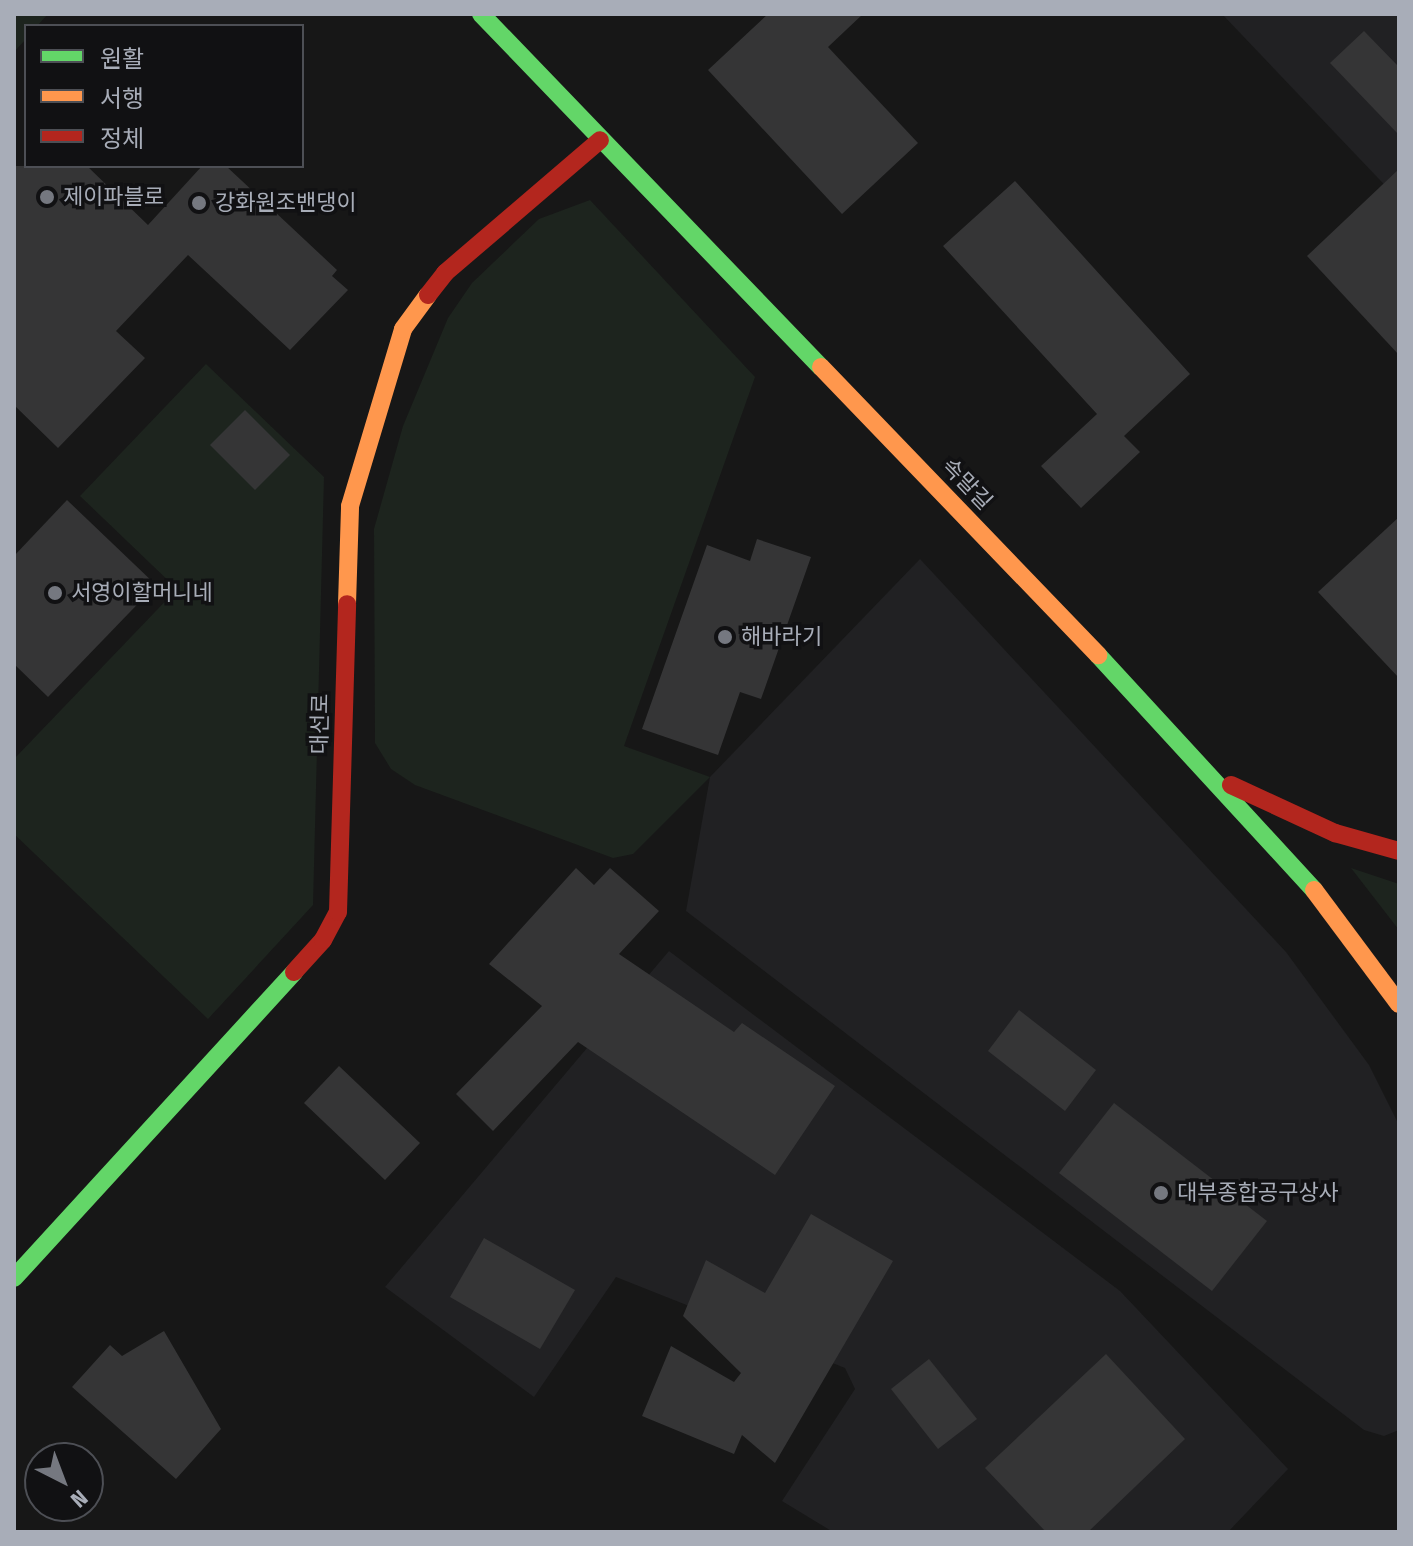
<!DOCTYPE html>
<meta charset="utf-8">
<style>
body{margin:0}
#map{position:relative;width:1413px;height:1546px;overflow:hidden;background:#171717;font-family:"Fira Sans Condensed","Noto Sans KR",sans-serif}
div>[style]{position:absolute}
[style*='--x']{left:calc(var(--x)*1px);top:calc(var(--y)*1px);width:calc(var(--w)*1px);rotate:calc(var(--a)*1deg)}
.built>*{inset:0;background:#212123}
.green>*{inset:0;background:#1d241e}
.building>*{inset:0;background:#353536}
.fast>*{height:18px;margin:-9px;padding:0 9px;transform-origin:9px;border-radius:9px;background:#63d668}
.slow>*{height:18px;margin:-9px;padding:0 9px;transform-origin:9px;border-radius:9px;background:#ff974d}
.jam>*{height:18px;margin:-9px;padding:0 9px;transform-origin:9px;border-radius:9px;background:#b3261e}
.dots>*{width:22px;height:22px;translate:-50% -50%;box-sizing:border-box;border:4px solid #111113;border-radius:50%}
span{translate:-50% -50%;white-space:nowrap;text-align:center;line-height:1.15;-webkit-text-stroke:7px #111113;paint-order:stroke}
.poi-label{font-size:22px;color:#a8adb8}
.left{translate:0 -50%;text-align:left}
.street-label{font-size:22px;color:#a8adb8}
.frame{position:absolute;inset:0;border:16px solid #a8adb8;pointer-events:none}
.legend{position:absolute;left:24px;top:24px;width:280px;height:144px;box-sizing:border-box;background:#111113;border:2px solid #4d4f55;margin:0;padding:10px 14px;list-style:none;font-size:24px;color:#a8adb8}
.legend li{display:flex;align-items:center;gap:16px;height:40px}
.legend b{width:40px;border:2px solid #4d4f55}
.north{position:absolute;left:24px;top:1442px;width:80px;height:80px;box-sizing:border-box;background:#111113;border:2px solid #4d4f55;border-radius:50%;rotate:138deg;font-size:22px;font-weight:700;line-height:32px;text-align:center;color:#a8adb8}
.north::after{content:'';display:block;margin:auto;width:28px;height:36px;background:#757880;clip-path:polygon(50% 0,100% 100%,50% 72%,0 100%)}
</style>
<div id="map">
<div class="built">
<div style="clip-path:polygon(1222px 14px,1399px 14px,1399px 200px,1358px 157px)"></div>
<div style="clip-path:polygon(920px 559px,1286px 952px,1369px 1065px,1399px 1125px,1399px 1430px,1384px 1436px,1364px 1430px,686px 911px,710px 777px)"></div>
<div style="clip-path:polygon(669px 951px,1120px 1291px,1288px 1469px,1228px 1532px,833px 1532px,782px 1501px,855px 1389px,845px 1368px,616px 1277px,534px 1397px,385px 1287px)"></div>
</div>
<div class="green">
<div style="clip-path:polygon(14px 14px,48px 14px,37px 26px,26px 26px,26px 39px,14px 52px)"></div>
<div style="clip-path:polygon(590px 200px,755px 377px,624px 746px,710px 777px,633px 854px,613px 858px,415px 785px,391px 769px,375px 743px,374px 529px,403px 426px,448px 318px,472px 283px,539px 219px)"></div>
<div style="clip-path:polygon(206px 364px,324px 477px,313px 905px,208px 1019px,14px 834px,14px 759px,177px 589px,80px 496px)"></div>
<div style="clip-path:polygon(1351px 868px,1399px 884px,1399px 930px)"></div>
</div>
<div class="building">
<div style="clip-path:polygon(768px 14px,863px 14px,828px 47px,918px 143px,842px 214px,708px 70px)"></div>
<div style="clip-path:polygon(1364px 31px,1399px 67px,1399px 135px,1330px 63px)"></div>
<div style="clip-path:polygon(14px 166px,87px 166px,148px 225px,202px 166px,226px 166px,337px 270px,332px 276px,348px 290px,290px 350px,188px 255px,116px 331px,145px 358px,58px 448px,14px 405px)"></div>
<div style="clip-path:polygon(1399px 169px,1399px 355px,1307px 256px)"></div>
<div style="clip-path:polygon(1015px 181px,1190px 374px,1124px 436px,1140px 452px,1081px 508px,1041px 466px,1097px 414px,943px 246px)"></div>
<div style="clip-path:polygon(245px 410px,290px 455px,255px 490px,210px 445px)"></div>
<div style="clip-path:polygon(67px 500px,156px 585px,48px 697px,14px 664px,14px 556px)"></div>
<div style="clip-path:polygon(1399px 517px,1399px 678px,1318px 592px)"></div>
<div style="clip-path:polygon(757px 539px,811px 557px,761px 699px,740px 692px,718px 755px,642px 729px,707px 545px,750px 561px)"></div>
<div style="clip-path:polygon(576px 868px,594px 885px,610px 868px,659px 911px,619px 954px,734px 1032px,742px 1023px,835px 1086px,775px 1175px,578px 1042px,493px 1131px,456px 1094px,542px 1006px,489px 964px)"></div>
<div style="clip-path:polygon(1019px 1010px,1096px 1070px,1065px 1111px,988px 1051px)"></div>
<div style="clip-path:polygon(339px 1066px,420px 1143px,385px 1180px,304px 1103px)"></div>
<div style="clip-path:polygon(1114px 1103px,1267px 1221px,1212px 1291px,1059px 1173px)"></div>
<div style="clip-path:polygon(811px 1214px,893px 1261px,775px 1463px,742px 1435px,734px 1454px,642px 1416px,671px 1346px,734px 1382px,741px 1373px,683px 1316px,706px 1260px,765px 1293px)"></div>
<div style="clip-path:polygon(484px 1238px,575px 1290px,540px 1349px,450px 1297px)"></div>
<div style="clip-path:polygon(164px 1331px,221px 1429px,176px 1479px,72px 1387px,110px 1345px,122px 1356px)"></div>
<div style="clip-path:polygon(1106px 1354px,1185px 1439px,1088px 1532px,1046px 1532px,985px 1468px)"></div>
<div style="clip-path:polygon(929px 1359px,977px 1419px,938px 1449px,891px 1389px)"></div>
</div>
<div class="fast">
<div style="--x:481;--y:14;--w:490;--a:46.1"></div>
<div style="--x:1098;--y:655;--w:319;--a:47.4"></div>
<div style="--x:14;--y:1278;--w:415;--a:-47.5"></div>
</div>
<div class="slow">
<div style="--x:821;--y:367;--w:400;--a:46.1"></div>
<div style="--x:347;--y:604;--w:98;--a:-88.2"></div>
<div style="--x:350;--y:506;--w:185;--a:-73.3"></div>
<div style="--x:403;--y:329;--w:42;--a:-53.7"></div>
<div style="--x:1314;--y:890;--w:142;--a:53.3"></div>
</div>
<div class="jam">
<div style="--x:428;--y:295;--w:28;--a:-52"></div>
<div style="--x:445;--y:273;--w:204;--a:-40.6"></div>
<div style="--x:1231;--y:785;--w:115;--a:24.8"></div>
<div style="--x:1335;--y:833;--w:66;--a:15.7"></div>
<div style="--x:294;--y:972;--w:43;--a:-47.8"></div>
<div style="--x:323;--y:940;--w:32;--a:-62"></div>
<div style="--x:338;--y:912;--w:308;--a:-88.3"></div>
</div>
<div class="dots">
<div style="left:47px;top:197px;background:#757880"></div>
<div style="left:199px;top:203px;background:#757880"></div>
<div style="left:55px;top:593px;background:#757880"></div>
<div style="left:725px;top:637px;background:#757880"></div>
<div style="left:1161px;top:1193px;background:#757880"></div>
</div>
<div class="poi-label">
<span class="left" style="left:63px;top:197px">제이파블로</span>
<span class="left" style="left:215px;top:203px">강화원조밴댕이</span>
<span class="left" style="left:71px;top:593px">서영이할머니네</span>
<span class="left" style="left:741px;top:637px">해바라기</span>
<span class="left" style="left:1177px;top:1193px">대부종합공구상사</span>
</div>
<div class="street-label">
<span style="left:967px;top:484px;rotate:46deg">속말길</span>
<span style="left:320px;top:724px;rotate:-89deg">대선로</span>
</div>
<div class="frame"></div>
<ul class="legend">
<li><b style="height:10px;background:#63d668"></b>원활</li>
<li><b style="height:10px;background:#ff974d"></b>서행</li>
<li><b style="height:10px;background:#b3261e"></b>정체</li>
</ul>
<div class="north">N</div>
</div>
